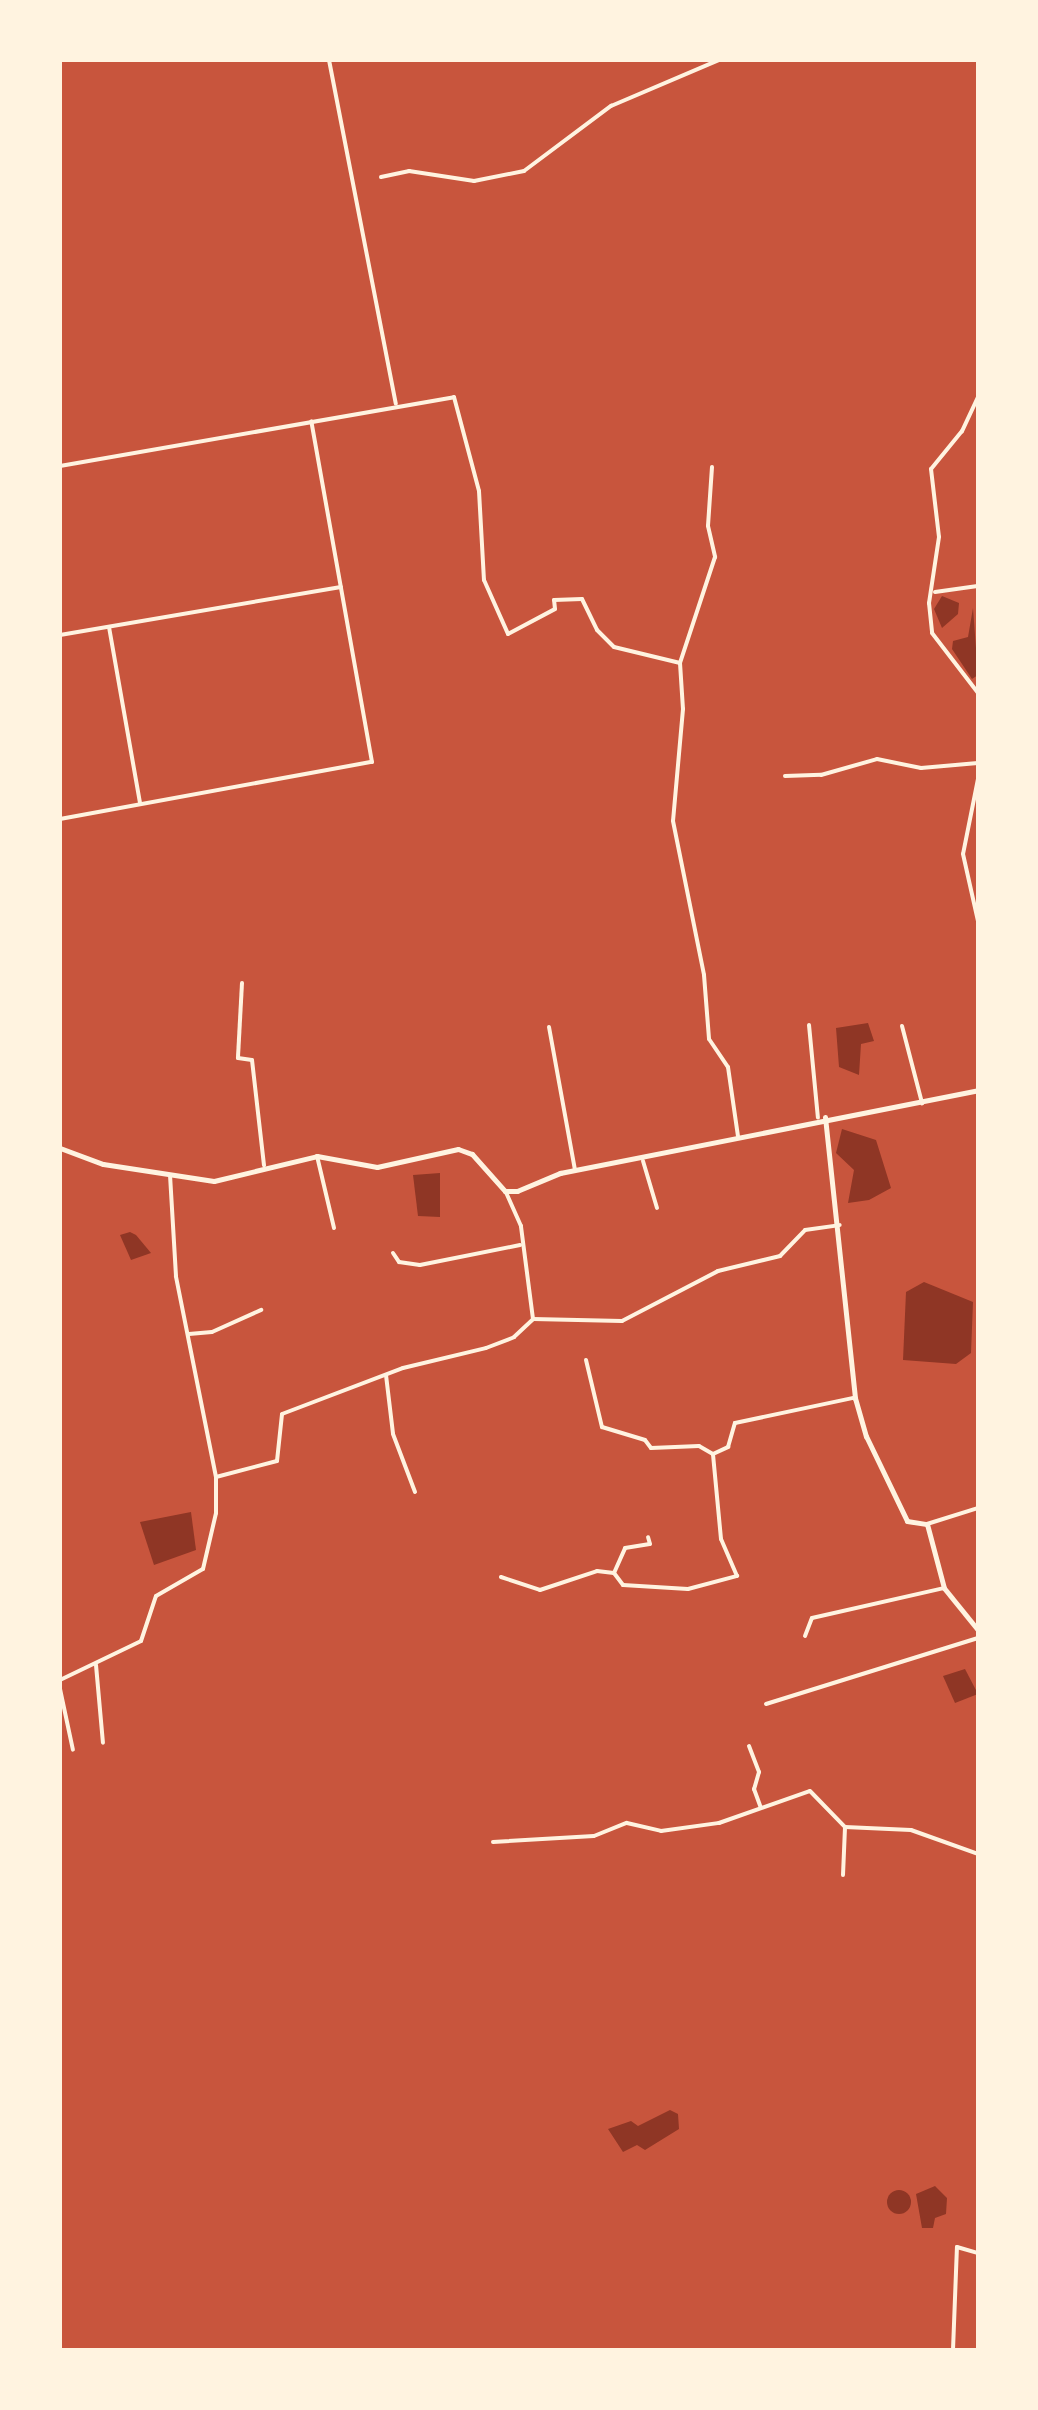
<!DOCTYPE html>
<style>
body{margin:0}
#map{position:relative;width:1038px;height:2410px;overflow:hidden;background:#c8553d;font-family:Lora,serif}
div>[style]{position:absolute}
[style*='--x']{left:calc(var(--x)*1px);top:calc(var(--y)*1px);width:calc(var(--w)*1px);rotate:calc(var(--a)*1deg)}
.water>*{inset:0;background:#8f3625}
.round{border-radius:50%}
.minor>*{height:4px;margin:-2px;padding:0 2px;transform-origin:2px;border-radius:2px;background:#fff3e0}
.tertiary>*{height:5px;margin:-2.5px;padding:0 2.5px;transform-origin:2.5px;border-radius:2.5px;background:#fff3e0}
span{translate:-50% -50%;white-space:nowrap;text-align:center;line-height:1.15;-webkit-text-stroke:8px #fff3e0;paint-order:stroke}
.frame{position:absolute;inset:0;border:62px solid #fff3e0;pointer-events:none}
</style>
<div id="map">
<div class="water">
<div style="clip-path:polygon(942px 596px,959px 603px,958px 614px,942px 628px,934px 609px)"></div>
<div style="clip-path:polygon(973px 608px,978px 675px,972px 679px,952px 649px,953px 641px,968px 637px)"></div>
<div style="clip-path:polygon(868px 1023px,874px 1041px,861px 1044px,859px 1075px,839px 1067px,836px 1028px)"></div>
<div style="clip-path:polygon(842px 1129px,876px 1140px,891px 1188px,869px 1200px,848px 1203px,854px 1170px,836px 1153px)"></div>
<div style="clip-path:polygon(440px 1173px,440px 1217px,418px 1216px,413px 1175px)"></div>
<div style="clip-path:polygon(130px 1232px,136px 1235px,151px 1253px,131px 1260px,120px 1235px)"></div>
<div style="clip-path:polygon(924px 1282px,973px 1302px,971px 1353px,956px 1364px,903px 1360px,906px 1292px)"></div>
<div style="clip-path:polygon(191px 1512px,196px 1550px,154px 1565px,140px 1522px)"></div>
<div style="clip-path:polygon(965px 1669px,978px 1694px,955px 1703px,943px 1676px)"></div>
<div style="clip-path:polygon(670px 2110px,678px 2114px,679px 2129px,645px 2150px,637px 2145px,623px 2152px,608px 2129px,631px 2121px,638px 2126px)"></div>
<div style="clip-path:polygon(935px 2186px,947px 2198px,946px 2214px,935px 2218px,933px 2228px,922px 2228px,916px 2194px)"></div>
<div class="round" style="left:887px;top:2190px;width:24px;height:24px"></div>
</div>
<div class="minor">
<div style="--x:329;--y:60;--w:350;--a:79"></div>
<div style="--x:381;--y:177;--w:29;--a:-12"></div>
<div style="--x:409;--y:171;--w:66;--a:8.7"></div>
<div style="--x:474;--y:181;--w:51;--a:-11.3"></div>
<div style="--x:524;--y:171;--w:109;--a:-36.8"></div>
<div style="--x:611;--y:106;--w:117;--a:-23.1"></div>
<div style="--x:978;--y:397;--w:38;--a:115"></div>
<div style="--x:962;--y:431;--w:49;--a:129.2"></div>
<div style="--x:931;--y:469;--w:68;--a:83.3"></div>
<div style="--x:939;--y:537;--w:67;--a:98.6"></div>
<div style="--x:929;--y:603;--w:30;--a:84"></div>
<div style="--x:932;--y:633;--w:76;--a:52.5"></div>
<div style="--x:60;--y:466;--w:400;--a:-9.9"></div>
<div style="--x:454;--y:397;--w:97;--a:75.1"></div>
<div style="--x:479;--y:491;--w:89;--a:86.8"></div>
<div style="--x:484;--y:580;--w:59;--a:66"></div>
<div style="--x:508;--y:634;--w:53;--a:-28"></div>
<div style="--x:555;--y:609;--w:9;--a:-96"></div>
<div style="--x:554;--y:600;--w:28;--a:-2"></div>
<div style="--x:582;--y:599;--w:34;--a:64"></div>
<div style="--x:597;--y:630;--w:24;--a:45"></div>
<div style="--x:614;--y:647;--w:68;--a:13.6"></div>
<div style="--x:712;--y:467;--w:59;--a:93.9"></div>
<div style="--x:708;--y:526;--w:32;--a:77"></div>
<div style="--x:715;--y:557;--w:112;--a:108.3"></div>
<div style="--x:680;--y:663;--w:46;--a:86.3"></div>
<div style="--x:683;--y:709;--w:112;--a:95.1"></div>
<div style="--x:673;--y:821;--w:157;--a:78.6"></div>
<div style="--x:704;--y:975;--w:64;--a:85.5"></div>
<div style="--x:709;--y:1039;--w:34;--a:56"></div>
<div style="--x:728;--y:1067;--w:70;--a:81.8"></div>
<div style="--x:935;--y:592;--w:43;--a:-7.9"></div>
<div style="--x:109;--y:627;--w:179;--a:80"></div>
<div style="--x:60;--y:635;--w:285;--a:-9.7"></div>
<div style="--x:785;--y:776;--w:36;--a:-2"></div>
<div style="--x:821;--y:775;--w:58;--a:-15.9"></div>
<div style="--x:877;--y:759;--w:45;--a:11.6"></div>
<div style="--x:921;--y:768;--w:57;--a:-5"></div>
<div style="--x:978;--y:779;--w:76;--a:101.3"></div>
<div style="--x:963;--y:854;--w:69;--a:77.4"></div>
<div style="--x:60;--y:819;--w:317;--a:-10.4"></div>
<div style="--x:372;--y:762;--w:346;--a:-100.1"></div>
<div style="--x:242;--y:983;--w:75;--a:93.1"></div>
<div style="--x:238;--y:1058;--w:14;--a:8"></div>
<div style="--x:252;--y:1060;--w:106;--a:83.5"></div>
<div style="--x:809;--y:1025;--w:93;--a:84.5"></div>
<div style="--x:902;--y:1026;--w:80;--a:75.4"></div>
<div style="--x:549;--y:1027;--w:145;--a:79.7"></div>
<div style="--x:317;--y:1156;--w:74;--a:76.7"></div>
<div style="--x:643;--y:1161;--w:49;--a:73.4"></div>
<div style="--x:393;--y:1253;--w:11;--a:56"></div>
<div style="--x:399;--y:1262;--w:21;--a:8"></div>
<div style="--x:420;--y:1265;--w:102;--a:-11.3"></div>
<div style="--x:533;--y:1319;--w:89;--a:1.3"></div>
<div style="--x:622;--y:1321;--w:108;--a:-27.5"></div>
<div style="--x:718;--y:1271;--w:64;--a:-13.6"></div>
<div style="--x:780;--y:1256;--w:36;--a:-46"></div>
<div style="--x:805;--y:1230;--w:35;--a:-8"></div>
<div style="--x:189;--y:1334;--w:23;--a:-5"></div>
<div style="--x:212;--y:1332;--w:54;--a:-24.2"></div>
<div style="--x:586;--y:1360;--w:69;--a:76.6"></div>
<div style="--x:602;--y:1427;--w:45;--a:16.8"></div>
<div style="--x:645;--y:1440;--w:10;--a:53"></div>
<div style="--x:651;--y:1448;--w:48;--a:-2.4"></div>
<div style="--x:699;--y:1446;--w:16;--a:30"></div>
<div style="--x:386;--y:1375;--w:59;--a:83.2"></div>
<div style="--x:393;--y:1434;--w:62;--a:69.2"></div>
<div style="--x:216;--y:1477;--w:63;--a:-14.7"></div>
<div style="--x:277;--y:1461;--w:47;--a:-83.9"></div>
<div style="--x:282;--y:1414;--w:129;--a:-20.8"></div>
<div style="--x:403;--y:1368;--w:85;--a:-13.5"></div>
<div style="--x:486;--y:1348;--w:30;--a:-21"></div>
<div style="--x:514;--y:1337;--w:26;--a:-43"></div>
<div style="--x:533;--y:1319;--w:94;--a:-97.4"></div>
<div style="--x:521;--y:1226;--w:37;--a:-114"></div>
<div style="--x:927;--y:1524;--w:53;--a:-17.4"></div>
<div style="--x:614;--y:1573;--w:27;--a:-66"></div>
<div style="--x:625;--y:1548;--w:25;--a:-9"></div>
<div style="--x:650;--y:1544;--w:7;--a:-106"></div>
<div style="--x:501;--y:1577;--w:41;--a:18.4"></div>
<div style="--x:540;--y:1590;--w:60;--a:-18.4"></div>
<div style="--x:597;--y:1571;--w:17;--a:7"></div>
<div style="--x:614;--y:1573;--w:15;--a:53"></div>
<div style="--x:623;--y:1585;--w:65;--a:3.5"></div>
<div style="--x:688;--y:1589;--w:51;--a:-14.9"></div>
<div style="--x:737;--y:1576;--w:40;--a:-113.4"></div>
<div style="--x:721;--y:1539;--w:85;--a:-95.4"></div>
<div style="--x:713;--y:1454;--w:17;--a:-25"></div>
<div style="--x:728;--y:1447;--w:25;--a:-74"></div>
<div style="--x:735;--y:1423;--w:121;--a:-12"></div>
<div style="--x:805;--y:1636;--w:19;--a:-69"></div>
<div style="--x:812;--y:1618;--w:135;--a:-12.8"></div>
<div style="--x:96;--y:1665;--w:78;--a:84.9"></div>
<div style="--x:60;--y:1680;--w:90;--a:-25.7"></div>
<div style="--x:141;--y:1641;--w:47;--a:-71.6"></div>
<div style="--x:156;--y:1596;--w:54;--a:-29.9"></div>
<div style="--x:203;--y:1569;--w:57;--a:-76.9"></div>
<div style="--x:216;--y:1513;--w:36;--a:-90"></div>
<div style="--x:216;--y:1477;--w:205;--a:-101.3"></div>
<div style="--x:176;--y:1276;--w:101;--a:-93.4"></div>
<div style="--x:60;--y:1689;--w:62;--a:78"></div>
<div style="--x:766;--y:1704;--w:222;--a:-17.3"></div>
<div style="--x:749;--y:1746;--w:28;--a:69"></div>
<div style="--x:759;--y:1772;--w:18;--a:106"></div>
<div style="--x:754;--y:1789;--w:20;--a:70"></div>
<div style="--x:493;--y:1842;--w:101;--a:-3.4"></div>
<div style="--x:594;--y:1836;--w:35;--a:-22"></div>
<div style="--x:627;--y:1823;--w:35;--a:13"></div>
<div style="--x:661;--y:1831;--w:59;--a:-7.9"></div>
<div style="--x:719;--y:1823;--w:96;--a:-19.4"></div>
<div style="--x:810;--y:1791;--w:50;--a:45.8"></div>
<div style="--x:845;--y:1827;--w:66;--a:2.6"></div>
<div style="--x:911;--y:1830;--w:71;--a:19.7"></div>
<div style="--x:843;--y:1875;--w:48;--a:-87.6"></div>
<div style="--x:953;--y:2350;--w:103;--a:-87.8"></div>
<div style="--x:957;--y:2247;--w:22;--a:16"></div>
</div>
<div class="tertiary">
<div style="--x:825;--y:1117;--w:283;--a:83.9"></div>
<div style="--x:855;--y:1398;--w:40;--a:74"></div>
<div style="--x:866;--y:1436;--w:94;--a:64.2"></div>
<div style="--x:907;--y:1521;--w:20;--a:9"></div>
<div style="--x:927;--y:1524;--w:66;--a:75.1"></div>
<div style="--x:944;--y:1588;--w:54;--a:51"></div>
<div style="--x:60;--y:1148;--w:46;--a:20.4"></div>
<div style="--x:103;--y:1164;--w:112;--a:8.7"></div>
<div style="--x:214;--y:1181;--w:106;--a:-13.6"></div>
<div style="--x:317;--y:1156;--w:61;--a:10.4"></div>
<div style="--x:377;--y:1167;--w:83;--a:-12.5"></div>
<div style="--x:458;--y:1149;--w:15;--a:20"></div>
<div style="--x:472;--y:1154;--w:50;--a:48.3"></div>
<div style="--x:505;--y:1191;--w:12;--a:0"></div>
<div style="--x:517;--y:1191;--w:47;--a:-22.7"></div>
<div style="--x:560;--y:1173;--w:426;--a:-11.2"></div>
</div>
<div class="frame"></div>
</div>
